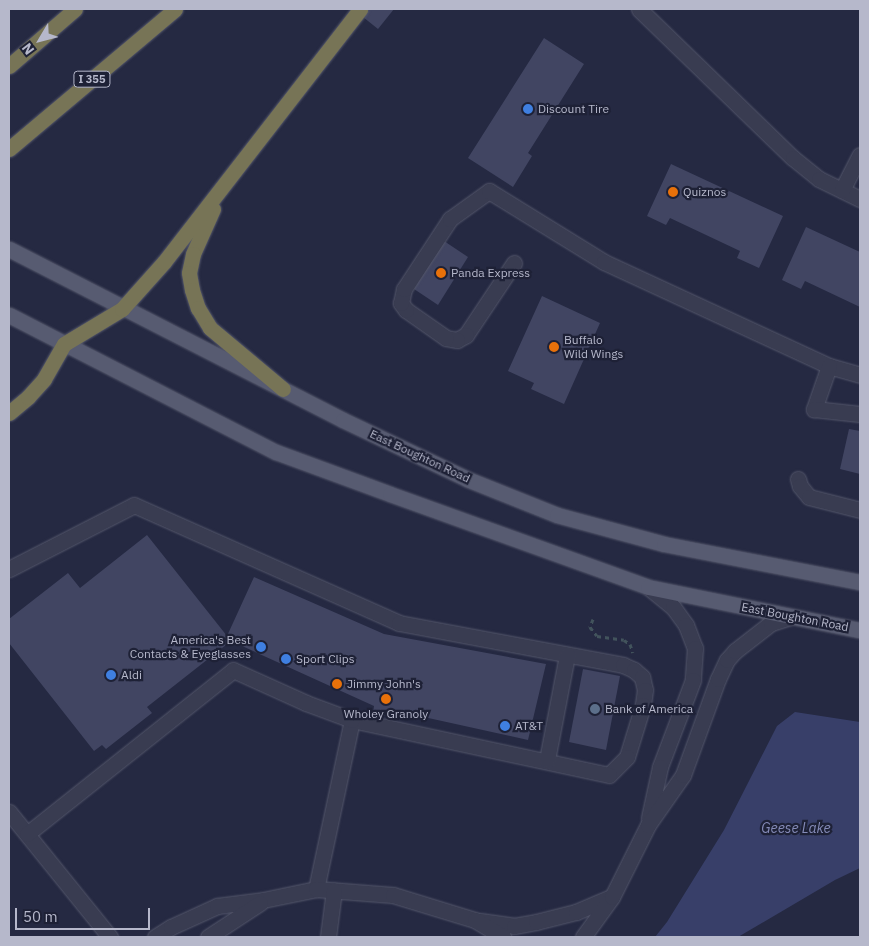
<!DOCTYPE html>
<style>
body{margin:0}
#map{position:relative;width:869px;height:946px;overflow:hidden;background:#252942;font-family:"IBM Plex Sans",sans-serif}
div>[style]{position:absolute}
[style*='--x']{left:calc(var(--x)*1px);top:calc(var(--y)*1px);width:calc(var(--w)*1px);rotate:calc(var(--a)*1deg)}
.water>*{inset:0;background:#383f69}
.building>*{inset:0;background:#414562}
.path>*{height:3px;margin-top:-1.5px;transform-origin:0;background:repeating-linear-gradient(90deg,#42535c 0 4px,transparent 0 8px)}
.roads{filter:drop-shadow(0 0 1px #54576b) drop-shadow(0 0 1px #54576b)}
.minor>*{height:15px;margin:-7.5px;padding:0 7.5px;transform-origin:7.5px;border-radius:7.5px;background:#393c51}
.major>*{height:15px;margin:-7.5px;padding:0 7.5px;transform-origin:7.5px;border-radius:7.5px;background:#575b71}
.highway>*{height:15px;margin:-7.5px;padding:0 7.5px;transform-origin:7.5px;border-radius:7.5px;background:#777456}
.dots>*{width:14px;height:14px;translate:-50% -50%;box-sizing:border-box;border:2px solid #1e2136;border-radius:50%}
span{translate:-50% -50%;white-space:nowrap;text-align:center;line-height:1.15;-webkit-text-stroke:4.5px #1e2136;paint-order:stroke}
.shield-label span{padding:1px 4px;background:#1e2136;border:1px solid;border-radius:4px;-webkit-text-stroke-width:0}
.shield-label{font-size:11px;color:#b6b8cb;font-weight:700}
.poi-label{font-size:12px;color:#b6b8cb}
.left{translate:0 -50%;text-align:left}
.right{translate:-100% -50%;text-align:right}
.street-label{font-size:12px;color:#b6b8cb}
.water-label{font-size:14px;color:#858bb8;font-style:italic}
.frame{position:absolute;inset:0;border:10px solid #b6b8cb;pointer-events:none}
.north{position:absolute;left:15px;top:15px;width:50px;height:50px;-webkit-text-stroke:4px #1e2136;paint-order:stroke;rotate:233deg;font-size:14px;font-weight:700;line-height:20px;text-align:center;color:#b6b8cb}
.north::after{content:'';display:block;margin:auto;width:18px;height:22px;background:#b6b8cb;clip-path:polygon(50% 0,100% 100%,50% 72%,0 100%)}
.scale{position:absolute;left:15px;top:908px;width:135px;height:22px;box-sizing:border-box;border:2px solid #b6b8cb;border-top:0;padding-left:6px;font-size:15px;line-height:18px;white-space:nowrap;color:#b6b8cb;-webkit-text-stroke:4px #1e2136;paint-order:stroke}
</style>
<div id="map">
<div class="water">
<div style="clip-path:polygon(795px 712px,860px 722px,860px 868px,835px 880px,738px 937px,655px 937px,667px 922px,724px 830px,777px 726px)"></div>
</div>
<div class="building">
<div style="clip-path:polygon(353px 9px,394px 9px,378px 29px)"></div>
<div style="clip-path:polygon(544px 38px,584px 64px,528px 153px,532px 156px,513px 187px,468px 158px)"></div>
<div style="clip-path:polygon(671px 164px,783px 216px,759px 268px,737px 258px,740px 251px,670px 218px,666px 225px,647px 216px)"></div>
<div style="clip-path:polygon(806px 227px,860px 252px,860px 307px,805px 281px,801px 289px,782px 280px)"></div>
<div style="clip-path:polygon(444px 241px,468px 257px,438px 305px,414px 289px)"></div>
<div style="clip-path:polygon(542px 296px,600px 323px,564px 404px,531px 389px,534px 383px,508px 371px)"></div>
<div style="clip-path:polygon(849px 429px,860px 431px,860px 474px,840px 469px)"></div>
<div style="clip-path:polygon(147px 535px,227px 636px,254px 577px,384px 634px,546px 664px,528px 740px,392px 710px,390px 717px,373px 713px,374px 706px,231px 641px,147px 707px,152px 713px,106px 749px,102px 745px,94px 751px,9px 643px,9px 619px,68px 573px,80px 588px)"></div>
<div style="clip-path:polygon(583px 669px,620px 676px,606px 750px,569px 742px)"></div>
</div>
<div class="path">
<div style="--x:593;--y:619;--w:9;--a:111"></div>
<div style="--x:590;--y:627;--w:11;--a:52"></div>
<div style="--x:597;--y:636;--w:27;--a:8"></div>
<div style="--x:624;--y:640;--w:7;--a:34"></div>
<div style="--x:630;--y:644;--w:9;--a:72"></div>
</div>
<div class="roads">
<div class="minor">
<div style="--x:639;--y:9;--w:214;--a:44.1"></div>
<div style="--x:793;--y:158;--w:33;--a:39"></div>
<div style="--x:819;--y:179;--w:46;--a:26"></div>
<div style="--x:842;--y:190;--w:39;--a:-63"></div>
<div style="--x:514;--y:263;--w:87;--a:123.7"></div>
<div style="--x:466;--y:335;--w:10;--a:151"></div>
<div style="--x:457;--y:340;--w:11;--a:-170"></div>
<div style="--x:446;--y:338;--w:49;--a:-145"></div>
<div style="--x:406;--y:310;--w:9;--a:-126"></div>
<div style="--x:401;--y:303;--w:14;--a:-78"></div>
<div style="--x:404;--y:289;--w:84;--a:-56.7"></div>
<div style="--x:450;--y:219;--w:48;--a:-35.7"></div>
<div style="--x:489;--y:191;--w:135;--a:31.7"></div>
<div style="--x:604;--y:262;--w:248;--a:24.8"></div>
<div style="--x:829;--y:366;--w:32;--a:16"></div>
<div style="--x:829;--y:366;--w:46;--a:109.2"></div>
<div style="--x:814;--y:409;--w:46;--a:6.2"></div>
<div style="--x:798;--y:479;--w:7;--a:74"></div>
<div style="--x:800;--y:486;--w:14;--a:51"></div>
<div style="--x:809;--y:497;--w:53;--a:14.3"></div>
<div style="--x:9;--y:569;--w:140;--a:-27.1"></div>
<div style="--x:134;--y:505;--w:290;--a:24"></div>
<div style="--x:399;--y:623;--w:228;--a:10.6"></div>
<div style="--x:623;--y:665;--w:12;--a:24"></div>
<div style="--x:634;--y:670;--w:11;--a:41"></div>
<div style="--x:642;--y:677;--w:13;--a:77"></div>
<div style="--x:645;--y:690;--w:15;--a:98"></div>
<div style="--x:643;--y:705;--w:54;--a:107.1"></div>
<div style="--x:627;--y:757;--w:25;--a:135"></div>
<div style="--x:609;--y:775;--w:263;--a:-167.9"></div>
<div style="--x:352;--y:720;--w:173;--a:102"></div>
<div style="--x:648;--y:587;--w:32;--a:39"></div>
<div style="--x:673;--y:607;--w:22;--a:54"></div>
<div style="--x:686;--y:625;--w:25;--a:69"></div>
<div style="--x:695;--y:648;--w:32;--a:94"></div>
<div style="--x:693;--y:680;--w:93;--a:110.8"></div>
<div style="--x:660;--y:767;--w:52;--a:102.2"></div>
<div style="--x:547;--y:760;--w:107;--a:-79.2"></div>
<div style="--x:9;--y:812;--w:161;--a:51.1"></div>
<div style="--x:27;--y:834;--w:263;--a:-38.5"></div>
<div style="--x:233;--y:670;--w:80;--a:24.3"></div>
<div style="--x:306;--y:703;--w:49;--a:20.3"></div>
<div style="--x:480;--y:921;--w:34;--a:8"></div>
<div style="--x:514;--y:926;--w:22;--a:-10"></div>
<div style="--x:536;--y:922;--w:41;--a:-14"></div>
<div style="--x:576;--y:912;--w:39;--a:-23"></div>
<div style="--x:155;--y:937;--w:19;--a:-32"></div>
<div style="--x:171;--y:927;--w:51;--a:-24.5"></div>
<div style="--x:217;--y:906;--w:46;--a:-7.4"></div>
<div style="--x:263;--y:900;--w:54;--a:-11.7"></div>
<div style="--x:316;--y:889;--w:77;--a:4.5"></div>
<div style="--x:393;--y:895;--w:86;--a:17"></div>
<div style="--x:475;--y:920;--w:33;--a:31"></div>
<div style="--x:208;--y:937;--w:62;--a:-33.2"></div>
<div style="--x:328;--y:937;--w:47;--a:-82.7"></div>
<div style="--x:583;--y:937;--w:49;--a:-54.1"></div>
<div style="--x:612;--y:897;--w:80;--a:-63.4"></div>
<div style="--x:648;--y:825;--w:61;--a:-55"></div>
<div style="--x:683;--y:775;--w:102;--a:-70"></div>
<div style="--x:718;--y:679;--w:21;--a:-65"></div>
<div style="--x:727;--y:660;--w:12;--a:-48"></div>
<div style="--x:735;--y:651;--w:46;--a:-37.9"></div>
<div style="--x:771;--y:623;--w:21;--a:-17"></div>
</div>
<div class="major">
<div style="--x:9;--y:249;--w:375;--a:27.1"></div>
<div style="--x:343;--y:420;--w:137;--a:25.4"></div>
<div style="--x:467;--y:479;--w:97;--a:21.8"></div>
<div style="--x:557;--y:515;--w:111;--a:15.2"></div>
<div style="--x:664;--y:544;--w:200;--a:11"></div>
<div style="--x:9;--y:315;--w:300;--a:27.2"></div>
<div style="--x:276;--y:452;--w:121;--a:20.2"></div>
<div style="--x:390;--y:494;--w:274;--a:19.8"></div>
<div style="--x:648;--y:587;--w:216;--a:11.5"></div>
</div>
<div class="highway">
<div style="--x:9;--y:66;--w:87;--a:-40.8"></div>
<div style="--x:9;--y:149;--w:217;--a:-40.1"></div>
<div style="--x:213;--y:209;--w:49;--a:114"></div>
<div style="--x:193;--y:254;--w:19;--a:102"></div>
<div style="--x:189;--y:273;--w:17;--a:80"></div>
<div style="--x:192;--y:290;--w:19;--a:72"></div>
<div style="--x:198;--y:308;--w:23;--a:59"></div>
<div style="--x:210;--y:328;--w:95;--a:39.9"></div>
<div style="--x:9;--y:413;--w:25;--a:-40"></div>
<div style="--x:28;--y:397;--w:24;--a:-48"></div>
<div style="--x:44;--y:379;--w:40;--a:-60.3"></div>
<div style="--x:64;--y:344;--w:68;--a:-31.1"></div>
<div style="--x:122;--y:309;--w:63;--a:-48.2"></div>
<div style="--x:164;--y:262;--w:320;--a:-52.2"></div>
</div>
</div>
<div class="dots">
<div style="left:528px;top:109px;background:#3f7fe0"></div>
<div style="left:673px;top:192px;background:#e8710a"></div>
<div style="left:441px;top:273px;background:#e8710a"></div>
<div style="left:554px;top:347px;background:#e8710a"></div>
<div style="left:261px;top:647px;background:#3f7fe0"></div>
<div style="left:286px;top:659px;background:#3f7fe0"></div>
<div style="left:111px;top:675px;background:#3f7fe0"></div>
<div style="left:337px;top:684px;background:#e8710a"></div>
<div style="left:386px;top:699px;background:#e8710a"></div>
<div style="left:595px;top:709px;background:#5c6f8a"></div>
<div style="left:505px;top:726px;background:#3f7fe0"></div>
</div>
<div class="shield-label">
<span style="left:92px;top:79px">I 355</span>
</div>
<div class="poi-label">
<span class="left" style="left:538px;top:109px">Discount Tire</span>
<span class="left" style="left:683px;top:192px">Quiznos</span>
<span class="left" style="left:451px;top:273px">Panda Express</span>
<span class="left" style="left:564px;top:347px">Buffalo<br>Wild Wings</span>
<span class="right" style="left:251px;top:647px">America's Best<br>Contacts &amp; Eyeglasses</span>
<span class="left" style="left:296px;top:659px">Sport Clips</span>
<span class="left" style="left:121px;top:675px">Aldi</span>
<span class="left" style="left:347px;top:684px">Jimmy John's</span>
<span class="left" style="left:605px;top:709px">Bank of America</span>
<span style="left:386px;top:714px">Wholey Granoly</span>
<span class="left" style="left:515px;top:726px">AT&amp;T</span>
</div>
<div class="street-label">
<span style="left:420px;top:456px;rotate:25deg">East Boughton Road</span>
<span style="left:795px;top:617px;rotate:11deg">East Boughton Road</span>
</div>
<div class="water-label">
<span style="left:796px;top:828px">Geese Lake</span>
</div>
<div class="frame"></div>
<div class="north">N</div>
<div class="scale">50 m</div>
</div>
